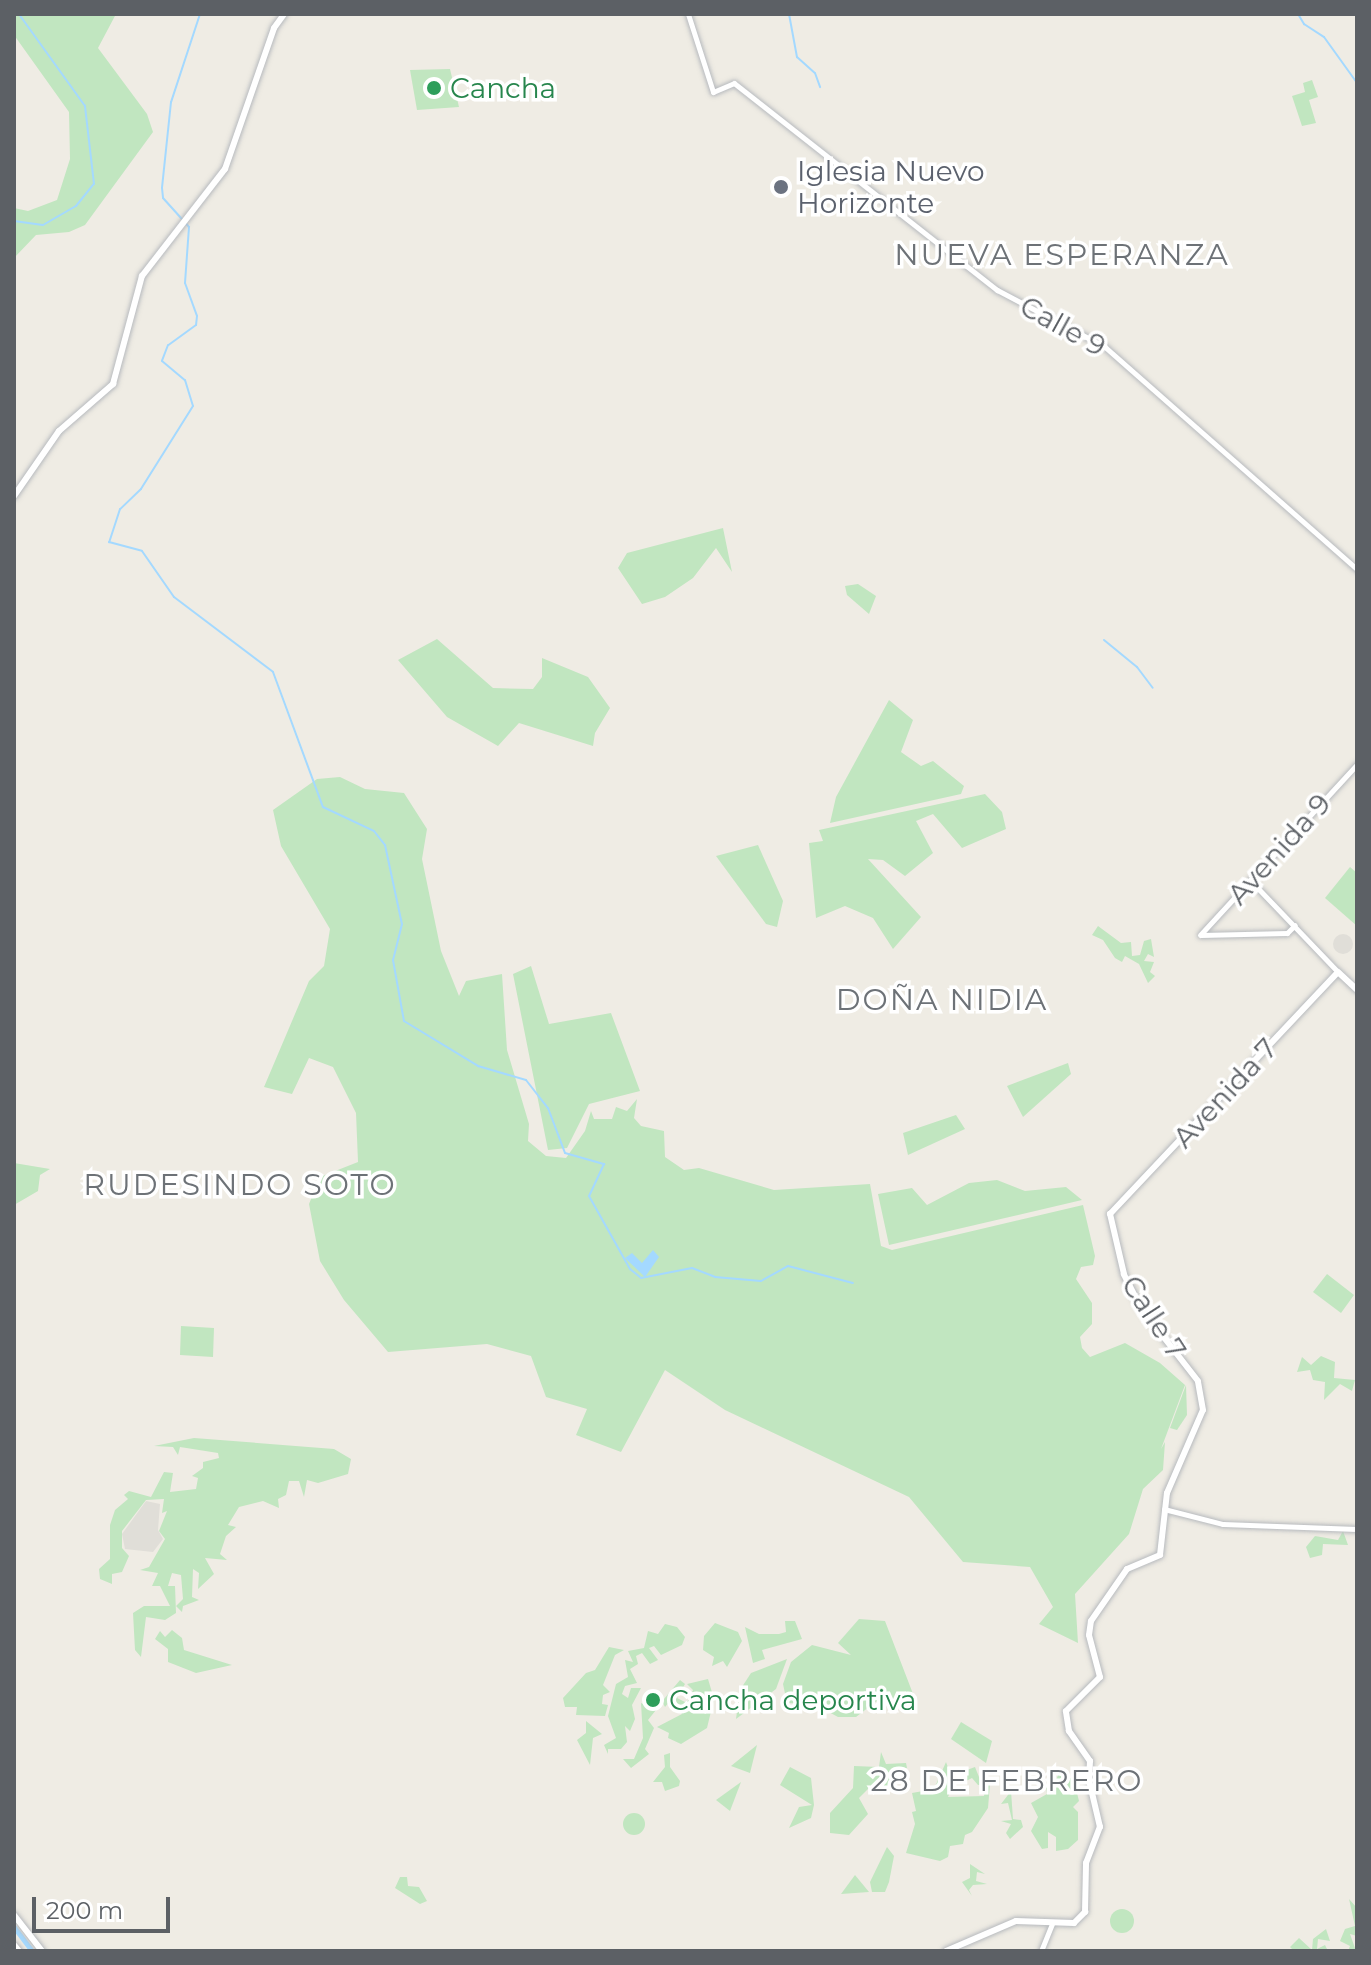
<!DOCTYPE html>
<meta charset="utf-8">
<style>
body{margin:0}
#map{position:relative;width:1371px;height:1965px;overflow:hidden;background:#efece4;font-family:Montserrat,sans-serif}
div>[style]{position:absolute}
[style*='--x']{left:calc(var(--x)*1px);top:calc(var(--y)*1px);width:calc(var(--w)*1px);rotate:calc(var(--a)*1deg)}
.industrial>*{inset:0;background:#e0ded8}
.round{border-radius:50%}
.green>*{inset:0;background:#c1e6c0}
.water>*{inset:0;background:#a4d9ff}
.stream>*{height:2px;margin:-1px;padding:0 1px;transform-origin:1px;border-radius:1px;background:#a4d9ff}
.canal>*{height:5px;margin:-2.5px;padding:0 2.5px;transform-origin:2.5px;border-radius:2.5px;background:#a4d9ff}
.roads{filter:drop-shadow(0 0 2px #b7babe) drop-shadow(0 0 2px #b7babe)}
.tertiary>*{height:5px;margin:-2.5px;padding:0 2.5px;transform-origin:2.5px;border-radius:2.5px;background:#fff}
.secondary>*{height:6px;margin:-3px;padding:0 3px;transform-origin:3px;border-radius:3px;background:#fff}
.dots>*{width:22px;height:22px;translate:-50% -50%;box-sizing:border-box;border:4px solid #fff;border-radius:50%}
span{translate:-50% -50%;white-space:nowrap;text-align:center;line-height:1.15;-webkit-text-stroke:7px #fff;paint-order:stroke}
.leisure-label{font-size:28px;color:#27864d}
.left{translate:0 -50%;text-align:left}
.worship-label{font-size:28px;color:#5b616d}
.street-label{font-size:28px;color:#5c6065}
.neighbourhood-label{font-size:30px;color:#6d7277;letter-spacing:2px}
.frame{position:absolute;inset:0;border:16px solid #5c6065;pointer-events:none}
.scale{position:absolute;left:32px;top:1897px;width:138px;height:36px;box-sizing:border-box;border:4px solid #5c6065;border-top:0;padding-left:10px;font-size:24px;line-height:28px;white-space:nowrap;color:#5c6065;-webkit-text-stroke:6px #fff;paint-order:stroke}
</style>
<div id="map">
<div class="industrial">
<div class="round" style="left:1333px;top:934px;width:20px;height:20px"></div>
<div style="clip-path:polygon(146px 1501px,160px 1504px,158px 1530px,163px 1539px,153px 1552px,125px 1549px,122px 1534px)"></div>
</div>
<div class="green">
<div style="clip-path:polygon(14px 14px,116px 14px,98px 48px,147px 114px,153px 132px,85px 225px,69px 232px,36px 235px,14px 258px,14px 208px,28px 211px,57px 200px,70px 159px,69px 112px,14px 35px)"></div>
<div style="clip-path:polygon(450px 69px,459px 107px,417px 110px,410px 70px)"></div>
<div style="clip-path:polygon(1312px 80px,1318px 97px,1309px 100px,1316px 123px,1302px 126px,1292px 96px,1305px 92px,1303px 83px)"></div>
<div style="clip-path:polygon(723px 528px,732px 572px,716px 548px,693px 578px,665px 597px,642px 604px,618px 568px,627px 553px)"></div>
<div style="clip-path:polygon(858px 584px,876px 596px,869px 614px,847px 595px,845px 586px)"></div>
<div style="clip-path:polygon(437px 639px,493px 688px,533px 689px,542px 677px,542px 658px,588px 677px,610px 708px,595px 733px,593px 746px,519px 723px,498px 746px,447px 717px,398px 660px)"></div>
<div style="clip-path:polygon(889px 700px,913px 720px,901px 752px,921px 766px,933px 761px,964px 786px,961px 794px,830px 823px,836px 797px)"></div>
<div style="clip-path:polygon(340px 777px,365px 789px,404px 793px,427px 829px,422px 859px,441px 951px,459px 996px,466px 981px,502px 974px,507px 1050px,529px 1124px,528px 1141px,546px 1156px,566px 1158px,585px 1131px,591px 1111px,594px 1119px,612px 1119px,616px 1107px,627px 1111px,637px 1099px,634px 1118px,641px 1126px,664px 1131px,665px 1157px,684px 1170px,699px 1168px,774px 1190px,870px 1184px,881px 1246px,892px 1250px,1083px 1205px,1095px 1256px,1093px 1265px,1081px 1267px,1076px 1279px,1092px 1303px,1092px 1324px,1080px 1337px,1082px 1348px,1090px 1357px,1125px 1343px,1160px 1363px,1185px 1385px,1161px 1449px,1165px 1442px,1163px 1470px,1143px 1489px,1129px 1534px,1075px 1594px,1078px 1643px,1039px 1624px,1053px 1607px,1030px 1567px,963px 1562px,909px 1497px,725px 1410px,665px 1370px,621px 1452px,576px 1435px,587px 1409px,546px 1397px,531px 1356px,487px 1344px,388px 1352px,344px 1300px,320px 1261px,309px 1204px,320px 1177px,358px 1162px,356px 1113px,333px 1067px,309px 1058px,292px 1094px,264px 1087px,309px 981px,324px 966px,330px 929px,281px 846px,273px 810px,317px 779px)"></div>
<div style="clip-path:polygon(985px 794px,1002px 812px,1006px 829px,962px 848px,933px 814px,916px 821px,933px 853px,905px 876px,883px 860px,868px 859px,921px 917px,893px 949px,873px 918px,845px 906px,816px 918px,809px 843px,823px 841px,819px 830px)"></div>
<div style="clip-path:polygon(758px 845px,783px 901px,777px 927px,766px 924px,716px 856px)"></div>
<div style="clip-path:polygon(1350px 867px,1357px 873px,1357px 926px,1325px 898px)"></div>
<div style="clip-path:polygon(1098px 926px,1121px 943px,1131px 942px,1132px 956px,1140px 955px,1144px 941px,1151px 939px,1154px 957px,1148px 954px,1144px 961px,1154px 962px,1150px 972px,1155px 976px,1148px 983px,1139px 964px,1125px 956px,1122px 962px,1115px 958px,1103px 940px,1092px 935px)"></div>
<div style="clip-path:polygon(531px 966px,549px 1024px,611px 1013px,640px 1091px,589px 1104px,567px 1148px,548px 1150px,513px 974px)"></div>
<div style="clip-path:polygon(1068px 1063px,1071px 1074px,1023px 1117px,1007px 1086px)"></div>
<div style="clip-path:polygon(956px 1115px,965px 1129px,908px 1155px,903px 1133px)"></div>
<div style="clip-path:polygon(14px 1163px,50px 1169px,40px 1175px,38px 1191px,14px 1205px)"></div>
<div style="clip-path:polygon(997px 1180px,1025px 1191px,1066px 1187px,1082px 1200px,889px 1245px,878px 1194px,912px 1188px,927px 1205px,969px 1183px)"></div>
<div style="clip-path:polygon(1327px 1274px,1354px 1295px,1341px 1313px,1313px 1292px)"></div>
<div style="clip-path:polygon(181px 1326px,214px 1328px,213px 1357px,180px 1355px)"></div>
<div style="clip-path:polygon(1321px 1356px,1335px 1362px,1334px 1378px,1355px 1380px,1352px 1391px,1340px 1384px,1324px 1400px,1325px 1382px,1313px 1380px,1310px 1370px,1297px 1372px,1302px 1357px,1311px 1365px)"></div>
<div style="clip-path:polygon(1186px 1385px,1187px 1415px,1177px 1430px,1170px 1428px)"></div>
<div style="clip-path:polygon(194px 1438px,334px 1449px,351px 1459px,348px 1474px,318px 1483px,307px 1480px,304px 1497px,299px 1481px,289px 1481px,286px 1495px,278px 1499px,279px 1508px,263px 1501px,239px 1507px,228px 1525px,236px 1527px,226px 1536px,220px 1554px,227px 1560px,205px 1558px,214px 1574px,198px 1589px,199px 1573px,193px 1569px,192px 1597px,199px 1600px,183px 1606px,182px 1612px,176px 1606px,183px 1599px,181px 1575px,172px 1573px,168px 1586px,175px 1586px,176px 1613px,165px 1620px,146px 1617px,141px 1657px,135px 1650px,133px 1613px,144px 1606px,170px 1606px,160px 1586px,152px 1586px,158px 1573px,140px 1570px,149px 1567px,165px 1539px,159px 1531px,167px 1511px,162px 1513px,164px 1499px,146px 1500px,122px 1531px,122px 1548px,129px 1556px,122px 1572px,112px 1574px,112px 1584px,100px 1579px,99px 1569px,110px 1559px,110px 1525px,115px 1510px,128px 1499px,124px 1495px,129px 1491px,151px 1497px,164px 1472px,173px 1473px,170px 1492px,196px 1489px,198px 1478px,192px 1476px,203px 1468px,203px 1462px,219px 1458px,218px 1453px,180px 1447px,178px 1455px,173px 1447px,154px 1446px)"></div>
<div style="clip-path:polygon(1343px 1531px,1348px 1545px,1323px 1544px,1322px 1555px,1310px 1558px,1306px 1547px,1315px 1536px,1338px 1540px)"></div>
<div style="clip-path:polygon(859px 1619px,885px 1621px,915px 1699px,893px 1700px,887px 1693px,856px 1717px,838px 1717px,814px 1704px,787px 1703px,783px 1684px,791px 1662px,812px 1645px,851px 1655px,838px 1643px)"></div>
<div style="clip-path:polygon(785px 1621px,795px 1621px,802px 1639px,762px 1650px,765px 1659px,753px 1663px,745px 1627px,759px 1634px,779px 1634px,786px 1632px)"></div>
<div style="clip-path:polygon(715px 1623px,738px 1632px,742px 1641px,727px 1667px,723px 1661px,712px 1666px,714px 1657px,703px 1650px,704px 1636px)"></div>
<div style="clip-path:polygon(665px 1624px,677px 1627px,685px 1637px,682px 1645px,661px 1655px,654px 1646px,649px 1648px,658px 1660px,650px 1664px,642px 1653px,636px 1656px,638px 1664px,630px 1669px,637px 1683px,625px 1686px,622px 1694px,628px 1698px,631px 1688px,641px 1688px,632px 1705px,635px 1719px,630px 1731px,625px 1726px,627px 1742px,621px 1749px,608px 1749px,608px 1754px,604px 1745px,616px 1738px,608px 1716px,616px 1684px,628px 1677px,625px 1660px,633px 1662px,628px 1651px,644px 1648px,648px 1631px,658px 1634px)"></div>
<div style="clip-path:polygon(172px 1630px,182px 1638px,184px 1650px,232px 1665px,196px 1673px,168px 1662px,168px 1649px,155px 1639px,160px 1631px,165px 1637px)"></div>
<div style="clip-path:polygon(609px 1647px,624px 1650px,615px 1655px,603px 1685px,610px 1692px,603px 1695px,602px 1704px,608px 1705px,605px 1716px,576px 1715px,577px 1707px,565px 1707px,563px 1698px,586px 1673px,595px 1670px)"></div>
<div style="clip-path:polygon(787px 1659px,776px 1689px,736px 1719px,740px 1690px,751px 1673px)"></div>
<div style="clip-path:polygon(708px 1679px,714px 1699px,707px 1728px,681px 1744px,668px 1738px,669px 1733px,657px 1727px,682px 1714px,671px 1700px,665px 1707px,662px 1701px,659px 1709px,642px 1702px,647px 1691px,664px 1699px,680px 1680px,685px 1684px,677px 1698px,687px 1703px,693px 1690px,687px 1684px)"></div>
<div style="clip-path:polygon(641px 1703px,656px 1710px,648px 1720px,654px 1728px,645px 1749px,649px 1754px,631px 1768px,623px 1759px,634px 1759px,643px 1738px)"></div>
<div style="clip-path:polygon(586px 1721px,602px 1734px,593px 1738px,590px 1765px,577px 1740px,586px 1733px)"></div>
<div style="clip-path:polygon(961px 1722px,992px 1741px,986px 1763px,951px 1739px)"></div>
<div style="clip-path:polygon(757px 1745px,750px 1773px,731px 1766px)"></div>
<div style="clip-path:polygon(881px 1752px,886px 1764px,906px 1763px,907px 1768px,887px 1773px,894px 1785px,883px 1792px,875px 1782px,859px 1798px,868px 1814px,849px 1835px,830px 1833px,830px 1813px,853px 1788px,854px 1766px,879px 1767px)"></div>
<div style="clip-path:polygon(670px 1753px,670px 1767px,680px 1781px,679px 1786px,665px 1791px,662px 1782px,653px 1782px,665px 1767px,664px 1755px)"></div>
<div style="clip-path:polygon(946px 1762px,954px 1783px,948px 1797px,984px 1796px,986px 1784px,978px 1785px,972px 1778px,962px 1783px,956px 1774px,975px 1767px,981px 1782px,990px 1784px,988px 1808px,972px 1832px,965px 1835px,963px 1844px,950px 1846px,948px 1857px,940px 1861px,906px 1853px,915px 1824px,912px 1812px,916px 1811px,912px 1793px,934px 1789px)"></div>
<div style="clip-path:polygon(790px 1767px,811px 1778px,814px 1805px,811px 1818px,789px 1828px,799px 1807px,812px 1805px,780px 1785px)"></div>
<div style="clip-path:polygon(1060px 1770px,1068px 1778px,1080px 1778px,1075px 1785px,1079px 1801px,1073px 1807px,1078px 1812px,1078px 1840px,1068px 1849px,1056px 1851px,1056px 1837px,1048px 1832px,1048px 1848px,1042px 1849px,1031px 1831px,1038px 1817px,1031px 1803px,1047px 1794px,1046px 1786px,1055px 1783px)"></div>
<div style="clip-path:polygon(741px 1782px,730px 1811px,716px 1800px)"></div>
<div style="clip-path:polygon(1011px 1791px,1013px 1819px,1021px 1820px,1023px 1827px,1010px 1839px,1006px 1833px,1011px 1824px,1001px 1821px,1012px 1820px,1008px 1803px,1001px 1804px)"></div>
<div class="round" style="left:623px;top:1813px;width:22px;height:22px"></div>
<div style="clip-path:polygon(887px 1847px,894px 1856px,889px 1882px,885px 1892px,872px 1892px,870px 1882px)"></div>
<div style="clip-path:polygon(970px 1864px,985px 1874px,977px 1872px,976px 1881px,987px 1884px,973px 1885px,969px 1890px,972px 1896px,962px 1882px,970px 1878px)"></div>
<div style="clip-path:polygon(855px 1875px,869px 1892px,841px 1894px)"></div>
<div style="clip-path:polygon(400px 1877px,407px 1877px,408px 1886px,419px 1887px,427px 1901px,420px 1904px,395px 1888px)"></div>
<div style="clip-path:polygon(1349px 1899px,1357px 1908px,1357px 1936px,1350px 1934px,1356px 1951px,1348px 1951px,1350px 1946px,1340px 1941px,1345px 1929px,1355px 1926px)"></div>
<div class="round" style="left:1110px;top:1909px;width:24px;height:24px"></div>
<div style="clip-path:polygon(1326px 1929px,1330px 1941px,1318px 1939px,1317px 1949px,1325px 1945px,1328px 1951px,1294px 1951px,1290px 1947px,1299px 1938px,1312px 1950px,1313px 1939px)"></div>
</div>
<div class="water">
<div style="clip-path:polygon(653px 1250px,659px 1257px,645px 1277px,625px 1258px,632px 1253px,642px 1263px)"></div>
</div>
<div class="stream">
<div style="--x:200;--y:14;--w:93;--a:108.2"></div>
<div style="--x:171;--y:102;--w:86;--a:96"></div>
<div style="--x:162;--y:188;--w:10;--a:84"></div>
<div style="--x:163;--y:198;--w:39;--a:48"></div>
<div style="--x:189;--y:227;--w:56;--a:94.1"></div>
<div style="--x:185;--y:283;--w:35;--a:70"></div>
<div style="--x:197;--y:316;--w:9;--a:96"></div>
<div style="--x:196;--y:325;--w:34;--a:144"></div>
<div style="--x:168;--y:345;--w:17;--a:111"></div>
<div style="--x:162;--y:361;--w:30;--a:40"></div>
<div style="--x:185;--y:380;--w:27;--a:73"></div>
<div style="--x:193;--y:406;--w:98;--a:122.1"></div>
<div style="--x:141;--y:489;--w:29;--a:136"></div>
<div style="--x:120;--y:509;--w:35;--a:108"></div>
<div style="--x:109;--y:542;--w:34;--a:15"></div>
<div style="--x:142;--y:551;--w:56;--a:55.2"></div>
<div style="--x:174;--y:597;--w:124;--a:37.1"></div>
<div style="--x:273;--y:672;--w:144;--a:69.7"></div>
<div style="--x:323;--y:807;--w:56;--a:25.2"></div>
<div style="--x:374;--y:831;--w:18;--a:52"></div>
<div style="--x:385;--y:845;--w:81;--a:77.9"></div>
<div style="--x:402;--y:924;--w:37;--a:104"></div>
<div style="--x:393;--y:960;--w:62;--a:79.8"></div>
<div style="--x:404;--y:1021;--w:87;--a:31.3"></div>
<div style="--x:478;--y:1066;--w:50;--a:16.3"></div>
<div style="--x:526;--y:1080;--w:36;--a:52"></div>
<div style="--x:548;--y:1108;--w:48;--a:69.3"></div>
<div style="--x:565;--y:1153;--w:41;--a:15.8"></div>
<div style="--x:604;--y:1164;--w:35;--a:115"></div>
<div style="--x:589;--y:1196;--w:84;--a:60.7"></div>
<div style="--x:630;--y:1269;--w:14;--a:39"></div>
<div style="--x:641;--y:1278;--w:52;--a:-11.1"></div>
<div style="--x:692;--y:1268;--w:25;--a:21"></div>
<div style="--x:715;--y:1277;--w:46;--a:5"></div>
<div style="--x:761;--y:1281;--w:31;--a:-29"></div>
<div style="--x:788;--y:1266;--w:67;--a:14.7"></div>
<div style="--x:572;--y:14;--w:1;--a:90"></div>
<div style="--x:789;--y:14;--w:44;--a:79.5"></div>
<div style="--x:797;--y:57;--w:24;--a:42"></div>
<div style="--x:815;--y:73;--w:15;--a:70"></div>
<div style="--x:1298;--y:14;--w:12;--a:59"></div>
<div style="--x:1304;--y:24;--w:24;--a:33"></div>
<div style="--x:1324;--y:37;--w:57;--a:54.3"></div>
<div style="--x:14;--y:221;--w:29;--a:8"></div>
<div style="--x:43;--y:225;--w:38;--a:-30"></div>
<div style="--x:76;--y:206;--w:28;--a:-51"></div>
<div style="--x:94;--y:184;--w:79;--a:-96.6"></div>
<div style="--x:85;--y:106;--w:113;--a:-125.7"></div>
<div style="--x:1104;--y:640;--w:43;--a:39.3"></div>
<div style="--x:1137;--y:667;--w:26;--a:53"></div>
</div>
<div class="canal">
<div style="--x:14;--y:1927;--w:30;--a:53"></div>
</div>
<div class="roads">
<div class="tertiary">
<div style="--x:688;--y:14;--w:82;--a:72.2"></div>
<div style="--x:713;--y:92;--w:23;--a:-23"></div>
<div style="--x:734;--y:83;--w:335;--a:38.2"></div>
<div style="--x:997;--y:290;--w:122;--a:27.8"></div>
<div style="--x:1105;--y:347;--w:336;--a:41.4"></div>
<div style="--x:1250;--y:880;--w:127;--a:46.3"></div>
<div style="--x:1200;--y:935;--w:232;--a:-47.4"></div>
<div style="--x:1201;--y:935;--w:86;--a:-1.3"></div>
<div style="--x:1287;--y:933;--w:11;--a:-45"></div>
<div style="--x:1164;--y:1509;--w:61;--a:14.3"></div>
<div style="--x:1223;--y:1524;--w:134;--a:2.1"></div>
<div style="--x:1041;--y:1951;--w:31;--a:-68"></div>
</div>
<div class="secondary">
<div style="--x:14;--y:496;--w:79;--a:-55.3"></div>
<div style="--x:59;--y:431;--w:72;--a:-41"></div>
<div style="--x:113;--y:384;--w:112;--a:-75"></div>
<div style="--x:142;--y:276;--w:135;--a:-52.2"></div>
<div style="--x:225;--y:169;--w:149;--a:-70.8"></div>
<div style="--x:274;--y:28;--w:17;--a:-54"></div>
<div style="--x:14;--y:1915;--w:46;--a:52.1"></div>
<div style="--x:14;--y:1945;--w:8;--a:50"></div>
<div style="--x:946;--y:1951;--w:76;--a:-23.2"></div>
<div style="--x:1016;--y:1921;--w:58;--a:2"></div>
<div style="--x:1074;--y:1923;--w:16;--a:-45"></div>
<div style="--x:1085;--y:1912;--w:49;--a:-88.8"></div>
<div style="--x:1086;--y:1863;--w:39;--a:-69"></div>
<div style="--x:1100;--y:1827;--w:48;--a:-103.2"></div>
<div style="--x:1089;--y:1780;--w:19;--a:-87"></div>
<div style="--x:1090;--y:1761;--w:37;--a:-125"></div>
<div style="--x:1069;--y:1731;--w:20;--a:-99"></div>
<div style="--x:1066;--y:1711;--w:48;--a:-45"></div>
<div style="--x:1100;--y:1677;--w:43;--a:-104.7"></div>
<div style="--x:1089;--y:1635;--w:14;--a:-82"></div>
<div style="--x:1091;--y:1621;--w:63;--a:-55.3"></div>
<div style="--x:1127;--y:1569;--w:36;--a:-23"></div>
<div style="--x:1160;--y:1555;--w:62;--a:-83.6"></div>
<div style="--x:1167;--y:1493;--w:90;--a:-66.6"></div>
<div style="--x:1203;--y:1410;--w:29;--a:-100"></div>
<div style="--x:1198;--y:1381;--w:93;--a:-128"></div>
<div style="--x:1141;--y:1308;--w:38;--a:-117"></div>
<div style="--x:1124;--y:1274;--w:62;--a:-103.1"></div>
<div style="--x:1110;--y:1214;--w:332;--a:-46.7"></div>
<div style="--x:1338;--y:972;--w:26;--a:43"></div>
</div>
</div>
<div class="dots">
<div style="left:434px;top:88px;background:#2e9e5b"></div>
<div style="left:781px;top:187px;background:#6b7280"></div>
<div style="left:653px;top:1700px;background:#2e9e5b"></div>
</div>
<div class="leisure-label">
<span class="left" style="left:450px;top:88px">Cancha</span>
<span class="left" style="left:669px;top:1700px">Cancha deportiva</span>
</div>
<div class="worship-label">
<span class="left" style="left:797px;top:187px">Iglesia Nuevo<br>Horizonte</span>
</div>
<div class="street-label">
<span style="left:1063px;top:326px;rotate:29deg">Calle 9</span>
<span style="left:1279px;top:849px;rotate:-48deg">Avenida 9</span>
<span style="left:1225px;top:1093px;rotate:-47deg">Avenida 7</span>
<span style="left:1154px;top:1317px;rotate:57deg">Calle 7</span>
</div>
<div class="neighbourhood-label">
<span style="left:1062px;top:255px">NUEVA ESPERANZA</span>
<span style="left:942px;top:1000px">DOÑA NIDIA</span>
<span style="left:240px;top:1185px">RUDESINDO SOTO</span>
<span style="left:1007px;top:1781px">28 DE FEBRERO</span>
</div>
<div class="frame"></div>
<div class="scale">200 m</div>
</div>
